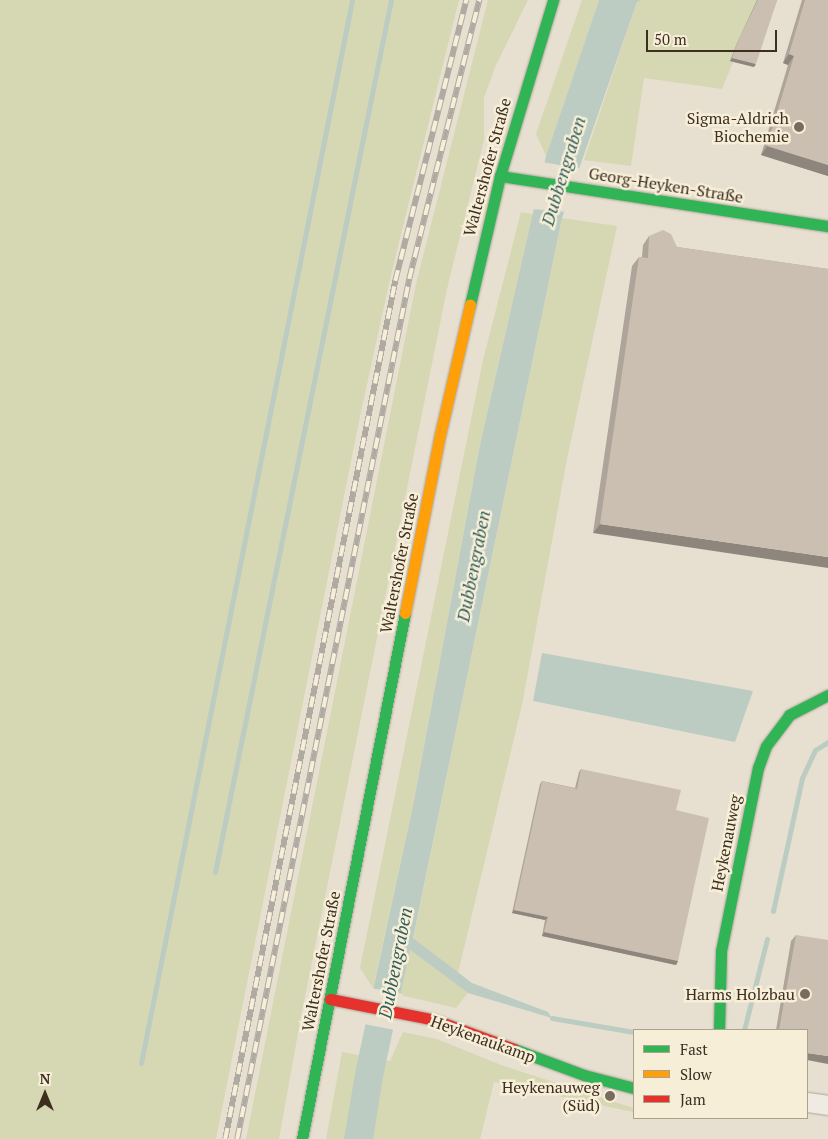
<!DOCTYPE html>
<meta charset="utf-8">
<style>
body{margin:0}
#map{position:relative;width:828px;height:1139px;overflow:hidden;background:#e7e0d1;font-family:"PT Serif",serif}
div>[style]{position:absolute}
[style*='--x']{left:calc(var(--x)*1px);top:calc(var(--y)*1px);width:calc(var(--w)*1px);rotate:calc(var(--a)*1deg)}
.green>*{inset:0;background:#d6d7b3}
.water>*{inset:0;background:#bcccc2}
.pier>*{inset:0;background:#e7e0d1}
.stream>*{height:5px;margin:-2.5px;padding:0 2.5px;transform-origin:2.5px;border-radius:2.5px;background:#bcccc2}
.roads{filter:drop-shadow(0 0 1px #ada599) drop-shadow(0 0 1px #ada599)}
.street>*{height:19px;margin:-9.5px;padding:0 9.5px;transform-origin:9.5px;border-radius:9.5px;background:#efebe3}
.fast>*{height:11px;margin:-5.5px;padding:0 5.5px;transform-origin:5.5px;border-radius:5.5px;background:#30b455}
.slow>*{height:11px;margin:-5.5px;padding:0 5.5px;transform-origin:5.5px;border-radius:5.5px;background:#ff9f0a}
.jam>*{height:11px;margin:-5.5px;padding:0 5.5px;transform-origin:5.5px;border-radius:5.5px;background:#e5322d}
.rail>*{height:5.5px;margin-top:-2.75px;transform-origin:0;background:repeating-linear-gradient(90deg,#f7eed8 0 11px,#afaaa2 0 22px);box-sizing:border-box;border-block:1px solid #afaaa2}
.wall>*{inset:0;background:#afa499}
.shaded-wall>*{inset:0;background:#8e867d}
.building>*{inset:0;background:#cbbfb2}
.dots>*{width:14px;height:14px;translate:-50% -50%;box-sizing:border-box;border:2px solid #f7eed8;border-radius:50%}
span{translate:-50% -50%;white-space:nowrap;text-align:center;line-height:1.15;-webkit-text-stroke:5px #f7eed8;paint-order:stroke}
.poi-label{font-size:16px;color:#3d2e20}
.right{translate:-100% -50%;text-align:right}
.street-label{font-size:16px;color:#3d2e20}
.water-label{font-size:18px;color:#2f5d5a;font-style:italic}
.legend{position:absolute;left:633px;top:1029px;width:175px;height:90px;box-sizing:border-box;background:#f7eed8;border:1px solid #ada18e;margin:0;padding:6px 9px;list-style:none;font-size:15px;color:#3d2e20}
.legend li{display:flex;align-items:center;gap:10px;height:25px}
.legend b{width:25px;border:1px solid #ada18e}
.north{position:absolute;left:20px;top:1069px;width:50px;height:50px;-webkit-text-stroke:4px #f7eed8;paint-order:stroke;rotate:0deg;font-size:14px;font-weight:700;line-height:20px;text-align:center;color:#3d2e20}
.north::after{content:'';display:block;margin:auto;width:18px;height:22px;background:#3d2e20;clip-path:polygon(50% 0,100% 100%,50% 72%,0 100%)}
.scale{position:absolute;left:646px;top:30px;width:131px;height:22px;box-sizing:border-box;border:2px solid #3d2e20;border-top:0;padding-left:6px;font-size:15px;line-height:18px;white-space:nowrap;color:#3d2e20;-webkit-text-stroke:4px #f7eed8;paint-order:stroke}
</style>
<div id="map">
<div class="green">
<div style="clip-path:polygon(0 0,459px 0,390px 279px,358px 426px,216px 1139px,0 1139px)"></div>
<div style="clip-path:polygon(488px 0,528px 0,496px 65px,484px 98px,484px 140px,447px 289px,300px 1022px,279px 1139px,246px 1139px,416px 284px)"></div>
<div style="clip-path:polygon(582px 0,599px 0,546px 156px,536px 134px)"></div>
<div style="clip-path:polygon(642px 0,759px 0,722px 89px,644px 78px,631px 166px,584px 160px,637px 2px)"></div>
<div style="clip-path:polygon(521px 212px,533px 214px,480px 445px,413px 806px,373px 988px,360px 968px,483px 360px)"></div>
<div style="clip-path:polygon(562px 218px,617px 226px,567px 459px,522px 705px,458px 973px,413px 939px)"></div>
<div style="clip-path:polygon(410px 950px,468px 993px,456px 1008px,400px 995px)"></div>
<div style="clip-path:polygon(403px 1032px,437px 1039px,501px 1065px,633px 1108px,633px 1112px,494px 1082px,480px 1139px,326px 1139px,342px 1052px,390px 1061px)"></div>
</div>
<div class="water">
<div style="clip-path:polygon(599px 0,642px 0,637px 2px,562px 218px,413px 938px,472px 983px,548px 1012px,552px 1018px,468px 993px,410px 950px,383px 1077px,373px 1139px,344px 1139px,356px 1068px,413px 806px,480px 445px,546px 156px)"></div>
<div style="clip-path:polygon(542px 653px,753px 691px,735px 742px,533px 701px)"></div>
</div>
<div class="pier">
<div style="clip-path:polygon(542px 162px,583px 169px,567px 212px,532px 209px)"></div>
<div style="clip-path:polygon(371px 988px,403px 994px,395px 1030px,364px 1024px)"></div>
</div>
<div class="stream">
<div style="--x:215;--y:872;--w:890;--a:-78.59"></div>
<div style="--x:773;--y:911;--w:136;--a:-77.7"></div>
<div style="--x:802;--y:778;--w:31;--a:-65"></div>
<div style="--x:815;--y:750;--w:15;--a:-32"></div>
<div style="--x:552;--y:1018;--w:83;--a:9.7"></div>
<div style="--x:744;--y:1030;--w:94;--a:-75.8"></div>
<div style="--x:141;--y:1063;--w:1084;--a:-78.77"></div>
</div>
<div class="roads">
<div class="street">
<div style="--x:807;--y:1102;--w:21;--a:8"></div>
</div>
<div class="fast">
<div style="--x:500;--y:176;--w:332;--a:8.7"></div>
<div style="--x:470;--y:305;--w:132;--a:-76.9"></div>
<div style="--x:500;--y:176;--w:184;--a:-73.2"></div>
<div style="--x:719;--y:1030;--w:79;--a:-88.5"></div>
<div style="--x:721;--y:951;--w:187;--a:-78.6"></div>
<div style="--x:758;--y:768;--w:23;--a:-70"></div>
<div style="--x:766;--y:746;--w:39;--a:-53"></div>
<div style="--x:789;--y:715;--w:44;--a:-27.1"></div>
<div style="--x:514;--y:1049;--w:75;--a:20.4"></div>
<div style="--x:584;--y:1075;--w:52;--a:14.6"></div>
<div style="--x:302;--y:1139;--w:536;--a:-78.92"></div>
</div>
<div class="slow">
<div style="--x:405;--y:613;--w:177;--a:-78.9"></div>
<div style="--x:439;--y:439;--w:138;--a:-77"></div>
</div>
<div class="jam">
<div style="--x:330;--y:999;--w:107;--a:11.3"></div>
<div style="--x:435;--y:1020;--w:84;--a:20.2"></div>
</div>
</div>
<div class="rail">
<div style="--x:225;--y:1139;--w:875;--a:-78.79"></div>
<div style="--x:395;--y:281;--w:290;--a:-75.8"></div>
<div style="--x:237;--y:1139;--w:877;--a:-78.69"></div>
<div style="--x:409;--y:279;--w:288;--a:-75.9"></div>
</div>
<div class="wall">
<div style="clip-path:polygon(757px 0,777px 0,754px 67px,730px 61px,737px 43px)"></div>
<div style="clip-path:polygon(802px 0,828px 0,828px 176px,761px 155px,788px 65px,783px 63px)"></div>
<div style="clip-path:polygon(649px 236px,677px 247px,828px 269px,593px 533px,632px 266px,639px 257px,642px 257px,643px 245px)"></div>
<div style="clip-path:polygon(581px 769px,676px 810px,678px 961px,676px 965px,542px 936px,545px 920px,512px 913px,540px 784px,542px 781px,575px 788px,579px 772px)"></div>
<div style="clip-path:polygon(796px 935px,807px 1030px,776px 1030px,791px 941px)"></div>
</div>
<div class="shaded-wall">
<div style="clip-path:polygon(789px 54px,794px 56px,788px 65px,783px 63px)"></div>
<div style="clip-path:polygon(732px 58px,756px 64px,754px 67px,730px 61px)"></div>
<div style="clip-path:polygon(767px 146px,828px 165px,828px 176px,761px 155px)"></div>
<div style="clip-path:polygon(600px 524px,828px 557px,828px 568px,593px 533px)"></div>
<div style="clip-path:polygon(514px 910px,548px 917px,545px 920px,512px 913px)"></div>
<div style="clip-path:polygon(544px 932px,678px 961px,676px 965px,542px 936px)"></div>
<div style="clip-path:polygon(807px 1053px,828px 1056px,828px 1064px,807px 1060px)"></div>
</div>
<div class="building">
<div style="clip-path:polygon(758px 0,777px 0,756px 64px,732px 58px,739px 39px)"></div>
<div style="clip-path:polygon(805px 0,828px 0,828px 165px,767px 146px,794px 56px,789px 54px)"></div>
<div style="clip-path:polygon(663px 230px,671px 234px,677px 247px,828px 269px,828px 557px,600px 524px,639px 257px,648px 258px,649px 236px)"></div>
<div style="clip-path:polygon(581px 769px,681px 790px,676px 810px,709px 818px,678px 961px,544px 932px,548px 917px,514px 910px,542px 781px,577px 789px)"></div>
<div style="clip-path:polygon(796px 935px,828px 940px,828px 1056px,807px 1053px,807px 1030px,779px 1030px)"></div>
</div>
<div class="dots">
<div style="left:799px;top:127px;background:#786c5e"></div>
<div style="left:805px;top:994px;background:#786c5e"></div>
<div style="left:610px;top:1096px;background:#786c5e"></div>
</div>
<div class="poi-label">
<span class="right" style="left:789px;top:127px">Sigma-Aldrich<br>Biochemie</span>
<span class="right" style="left:795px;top:994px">Harms Holzbau</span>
<span class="right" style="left:600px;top:1096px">Heykenauweg<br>(Süd)</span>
</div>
<div class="street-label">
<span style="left:487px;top:167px;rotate:-75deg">Waltershofer Straße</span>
<span style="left:666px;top:185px;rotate:9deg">Georg-Heyken-Straße</span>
<span style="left:399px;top:563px;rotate:-79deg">Waltershofer Straße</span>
<span style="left:726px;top:843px;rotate:-79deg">Heykenauweg</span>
<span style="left:321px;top:961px;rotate:-79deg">Waltershofer Straße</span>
<span style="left:483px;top:1039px;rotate:20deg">Heykenaukamp</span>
</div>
<div class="water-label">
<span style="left:563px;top:171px;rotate:-73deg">Dubbengraben</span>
<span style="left:473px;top:566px;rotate:-79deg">Dubbengraben</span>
<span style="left:395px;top:963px;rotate:-79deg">Dubbengraben</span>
</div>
<ul class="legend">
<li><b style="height:6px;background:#30b455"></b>Fast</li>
<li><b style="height:6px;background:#ff9f0a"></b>Slow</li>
<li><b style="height:6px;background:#e5322d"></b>Jam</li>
</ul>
<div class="north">N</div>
<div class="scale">50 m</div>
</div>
